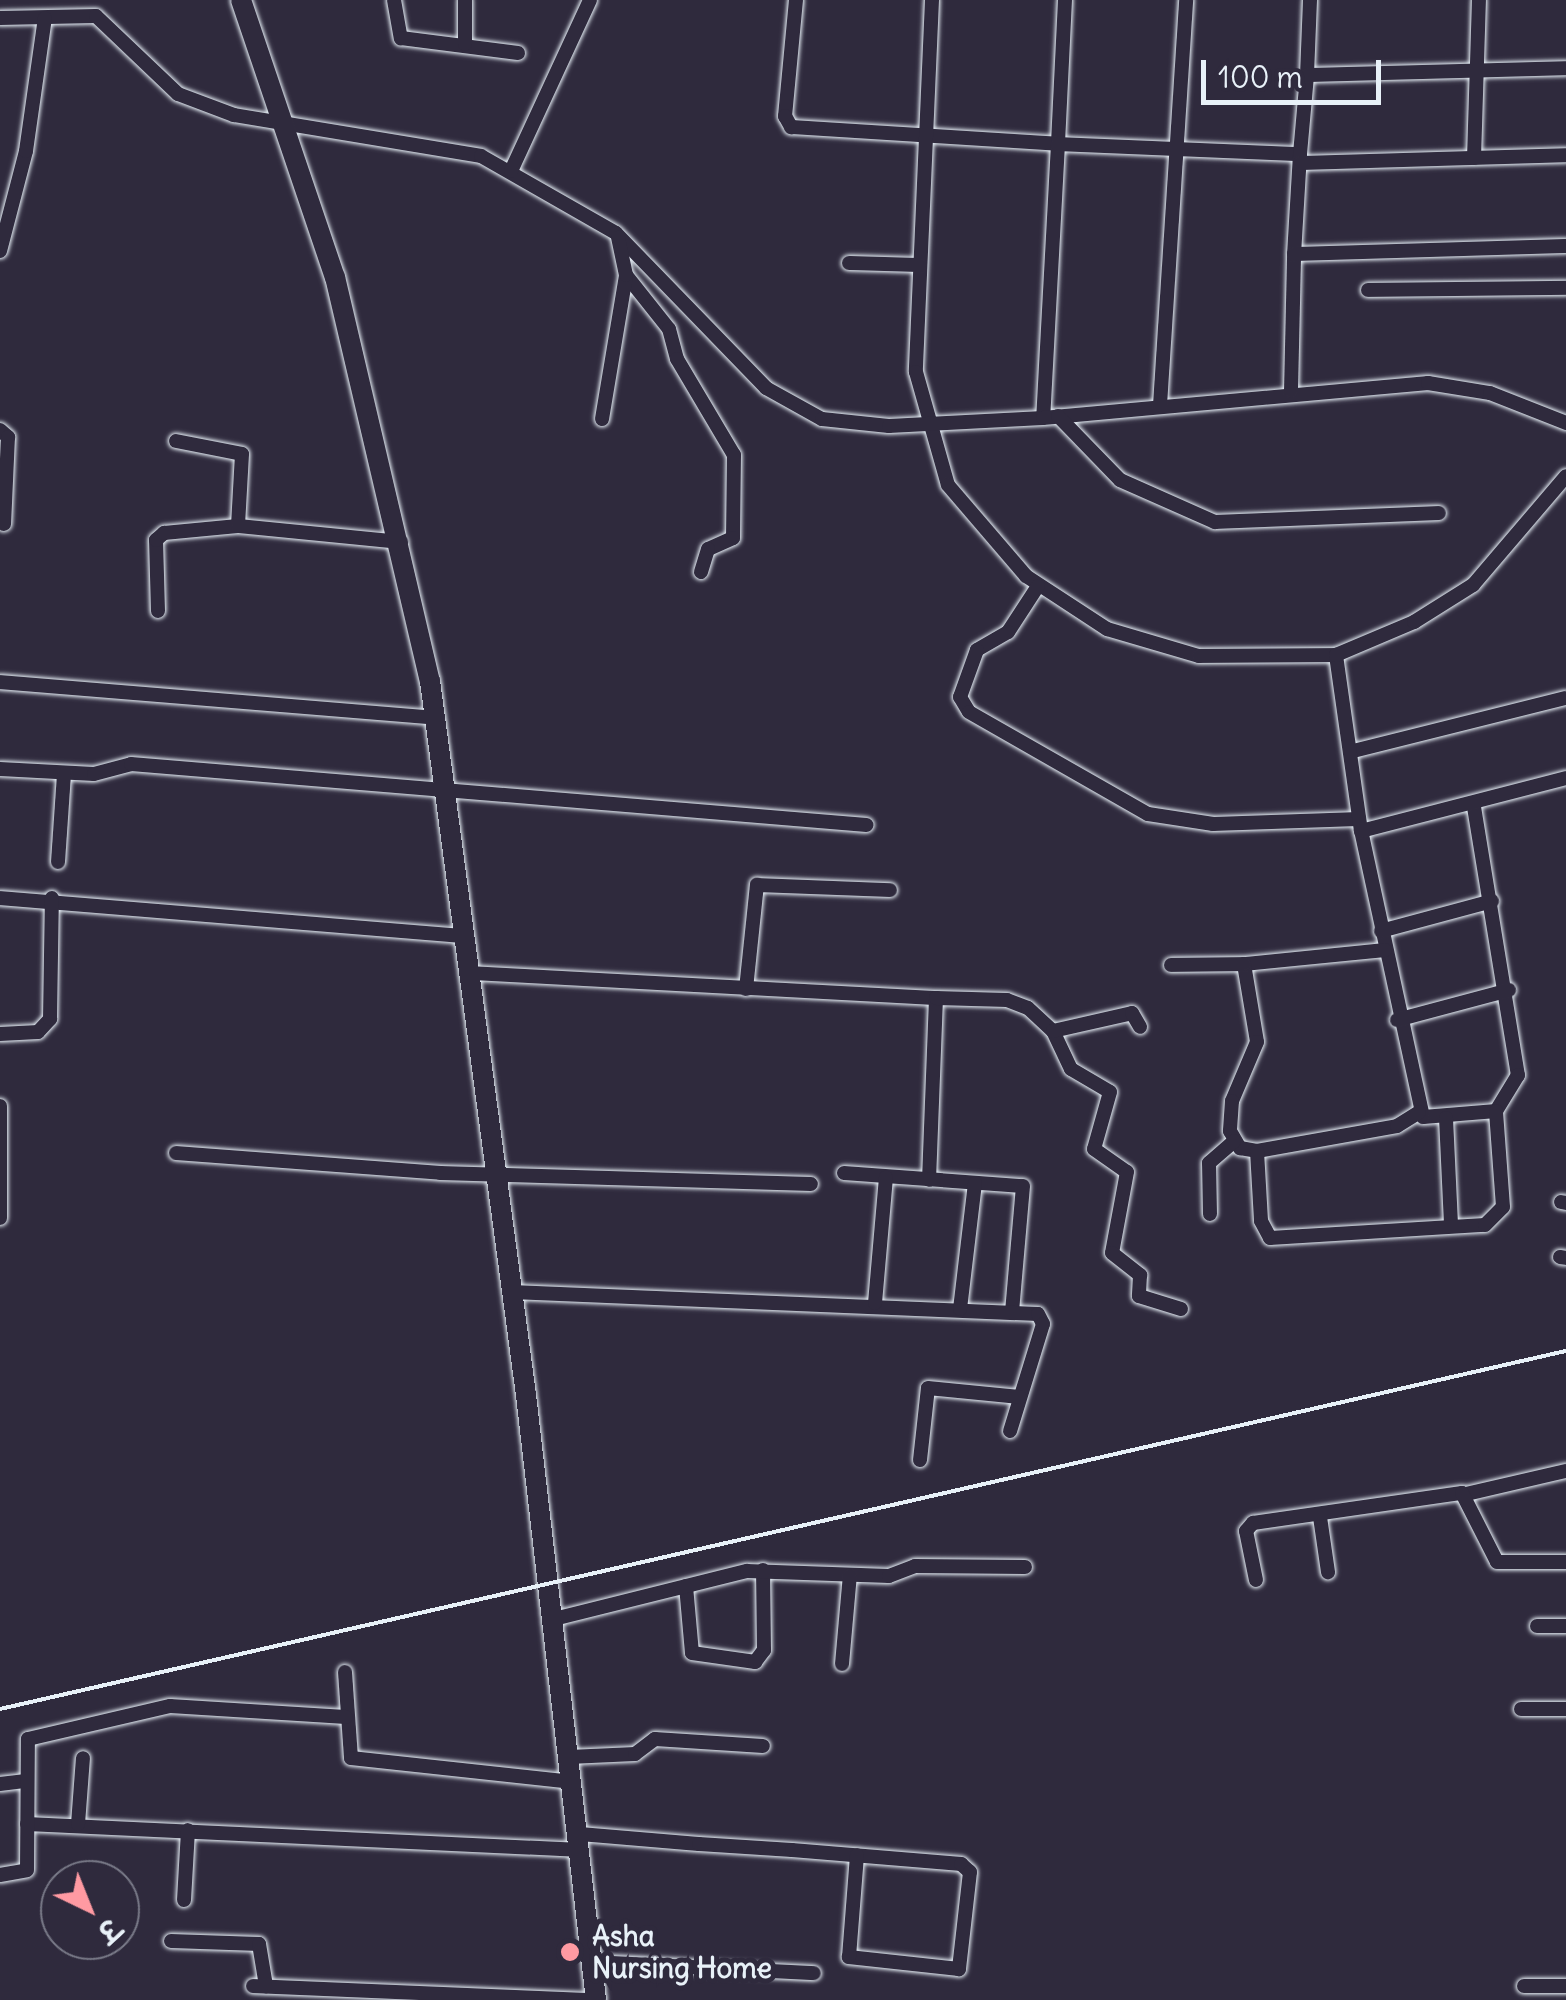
<!DOCTYPE html>
<meta charset="utf-8">
<style>
body{margin:0}
#map{position:relative;width:1566px;height:2000px;overflow:hidden;background:#2f2a3d;font-family:Delius,"Playpen Sans Deva",sans-serif}
div>[style]{position:absolute}
[style*='--x']{left:calc(var(--x)*1px);top:calc(var(--y)*1px);width:calc(var(--w)*1px);rotate:calc(var(--a)*1deg)}
.roads{filter:drop-shadow(0 0 2px #e8f1f8) drop-shadow(0 0 2px #e8f1f8)}
.street>*{height:14px;margin:-7px;padding:0 7px;transform-origin:7px;border-radius:7px;background:#2f2a3d}
.secondary>*{height:20px;margin:-10px;padding:0 10px;transform-origin:10px;border-radius:10px;background:#2f2a3d}
.rail>*{height:4px;margin:-2px;padding:0 2px;transform-origin:2px;border-radius:2px;background:#e8f1f8}
.dots>*{width:28px;height:28px;translate:-50% -50%;box-sizing:border-box;border:5px solid #2f2a3d;border-radius:50%}
span{translate:-50% -50%;white-space:nowrap;text-align:center;line-height:1.15;-webkit-text-stroke:10px #2f2a3d;paint-order:stroke}
.poi-label{font-size:28px;color:#e8f1f8;font-weight:700}
.left{translate:0 -50%;text-align:left}
.north{position:absolute;left:40px;top:1860px;width:100px;height:100px;box-sizing:border-box;background:#2f2a3d;border:2px solid #797a88;border-radius:50%;rotate:137deg;font-size:28px;font-weight:700;line-height:40px;text-align:center;color:#e8f1f8}
.north::after{content:'';display:block;margin:auto;width:35px;height:45px;background:#ff9aa2;clip-path:polygon(50% 0,100% 100%,50% 72%,0 100%)}
.scale{position:absolute;left:1201px;top:60px;width:180px;height:45px;box-sizing:border-box;border:5px solid #e8f1f8;border-top:0;padding-left:12px;font-size:30px;line-height:35px;white-space:nowrap;color:#e8f1f8;-webkit-text-stroke:8px #2f2a3d;paint-order:stroke}
</style>
<div id="map">
<div class="roads">
<div class="street">
<div style="--x:394;--y:0;--w:39;--a:80"></div>
<div style="--x:401;--y:38;--w:118;--a:7.3"></div>
<div style="--x:796;--y:0;--w:117;--a:95.4"></div>
<div style="--x:785;--y:116;--w:13;--a:61"></div>
<div style="--x:791;--y:127;--w:268;--a:3.6"></div>
<div style="--x:1058;--y:144;--w:274;--a:93.1"></div>
<div style="--x:932;--y:0;--w:372;--a:92.5"></div>
<div style="--x:916;--y:372;--w:117;--a:74.2"></div>
<div style="--x:948;--y:485;--w:120;--a:49.4"></div>
<div style="--x:1026;--y:576;--w:97;--a:33.2"></div>
<div style="--x:1107;--y:629;--w:96;--a:16.4"></div>
<div style="--x:1199;--y:656;--w:137;--a:-0.4"></div>
<div style="--x:1065;--y:0;--w:144;--a:92.8"></div>
<div style="--x:1058;--y:144;--w:242;--a:2.4"></div>
<div style="--x:1300;--y:154;--w:100;--a:93.4"></div>
<div style="--x:0;--y:18;--w:96;--a:-1.2"></div>
<div style="--x:96;--y:16;--w:113;--a:43.6"></div>
<div style="--x:178;--y:94;--w:60;--a:20.6"></div>
<div style="--x:234;--y:115;--w:250;--a:9.4"></div>
<div style="--x:481;--y:156;--w:155;--a:29.7"></div>
<div style="--x:616;--y:233;--w:216;--a:45.9"></div>
<div style="--x:766;--y:388;--w:64;--a:29"></div>
<div style="--x:822;--y:419;--w:67;--a:6"></div>
<div style="--x:889;--y:426;--w:154;--a:-3"></div>
<div style="--x:1043;--y:418;--w:387;--a:-5.2"></div>
<div style="--x:1428;--y:383;--w:63;--a:9.2"></div>
<div style="--x:1490;--y:393;--w:82;--a:21.5"></div>
<div style="--x:465;--y:44;--w:44;--a:-90"></div>
<div style="--x:1307;--y:75;--w:75;--a:-87.7"></div>
<div style="--x:1300;--y:154;--w:79;--a:-84.9"></div>
<div style="--x:1307;--y:75;--w:259;--a:-1.5"></div>
<div style="--x:1474;--y:158;--w:158;--a:-88.2"></div>
<div style="--x:1300;--y:163;--w:266;--a:-1.7"></div>
<div style="--x:511;--y:171;--w:188;--a:-65.2"></div>
<div style="--x:0;--y:251;--w:103;--a:-75.4"></div>
<div style="--x:26;--y:151;--w:134;--a:-81.9"></div>
<div style="--x:849;--y:263;--w:71;--a:1.6"></div>
<div style="--x:626;--y:275;--w:69;--a:51.5"></div>
<div style="--x:669;--y:329;--w:31;--a:75"></div>
<div style="--x:677;--y:359;--w:112;--a:59.3"></div>
<div style="--x:734;--y:455;--w:83;--a:90.7"></div>
<div style="--x:733;--y:538;--w:27;--a:156"></div>
<div style="--x:708;--y:549;--w:24;--a:107"></div>
<div style="--x:1368;--y:290;--w:198;--a:-0.6"></div>
<div style="--x:1291;--y:391;--w:137;--a:-88.7"></div>
<div style="--x:1294;--y:254;--w:272;--a:-1.7"></div>
<div style="--x:1160;--y:405;--w:406;--a:-86.3"></div>
<div style="--x:1058;--y:416;--w:89;--a:45.9"></div>
<div style="--x:1120;--y:480;--w:104;--a:23.9"></div>
<div style="--x:1215;--y:522;--w:224;--a:-2.3"></div>
<div style="--x:602;--y:419;--w:146;--a:-80.5"></div>
<div style="--x:626;--y:275;--w:38;--a:-102"></div>
<div style="--x:0;--y:430;--w:11;--a:41"></div>
<div style="--x:8;--y:437;--w:87;--a:92.6"></div>
<div style="--x:176;--y:441;--w:67;--a:11.1"></div>
<div style="--x:242;--y:454;--w:72;--a:93.2"></div>
<div style="--x:1038;--y:586;--w:55;--a:123.1"></div>
<div style="--x:1008;--y:632;--w:36;--a:150"></div>
<div style="--x:977;--y:650;--w:50;--a:109.9"></div>
<div style="--x:960;--y:697;--w:17;--a:59"></div>
<div style="--x:969;--y:712;--w:206;--a:29.7"></div>
<div style="--x:1148;--y:814;--w:66;--a:8.7"></div>
<div style="--x:1213;--y:824;--w:146;--a:-2"></div>
<div style="--x:158;--y:611;--w:71;--a:-91.6"></div>
<div style="--x:156;--y:540;--w:11;--a:-41"></div>
<div style="--x:164;--y:533;--w:74;--a:-5.4"></div>
<div style="--x:238;--y:526;--w:164;--a:5.6"></div>
<div style="--x:0;--y:682;--w:437;--a:4.7"></div>
<div style="--x:1353;--y:751;--w:219;--a:-14"></div>
<div style="--x:0;--y:769;--w:94;--a:3"></div>
<div style="--x:94;--y:774;--w:38;--a:-15"></div>
<div style="--x:131;--y:764;--w:738;--a:4.74"></div>
<div style="--x:1474;--y:807;--w:272;--a:80.7"></div>
<div style="--x:1518;--y:1075;--w:42;--a:121.4"></div>
<div style="--x:1496;--y:1111;--w:73;--a:175.3"></div>
<div style="--x:1423;--y:1117;--w:293;--a:-102.2"></div>
<div style="--x:1361;--y:831;--w:178;--a:-98.1"></div>
<div style="--x:1336;--y:655;--w:85;--a:-22.9"></div>
<div style="--x:1414;--y:622;--w:70;--a:-32.1"></div>
<div style="--x:1473;--y:585;--w:143;--a:-49.5"></div>
<div style="--x:1361;--y:831;--w:212;--a:-14.5"></div>
<div style="--x:58;--y:862;--w:88;--a:-86.1"></div>
<div style="--x:0;--y:898;--w:466;--a:4.7"></div>
<div style="--x:1381;--y:931;--w:115;--a:-15.1"></div>
<div style="--x:1385;--y:950;--w:142;--a:174.3"></div>
<div style="--x:1244;--y:964;--w:79;--a:80.5"></div>
<div style="--x:1257;--y:1042;--w:64;--a:113"></div>
<div style="--x:1232;--y:1101;--w:30;--a:94"></div>
<div style="--x:1230;--y:1131;--w:20;--a:60"></div>
<div style="--x:1240;--y:1148;--w:17;--a:10"></div>
<div style="--x:1257;--y:1151;--w:142;--a:-10.1"></div>
<div style="--x:1397;--y:1126;--w:26;--a:-32"></div>
<div style="--x:1171;--y:965;--w:73;--a:-0.8"></div>
<div style="--x:471;--y:973;--w:466;--a:3.1"></div>
<div style="--x:936;--y:998;--w:182;--a:92.2"></div>
<div style="--x:746;--y:989;--w:105;--a:-84"></div>
<div style="--x:757;--y:885;--w:133;--a:2.2"></div>
<div style="--x:936;--y:998;--w:71;--a:1.6"></div>
<div style="--x:1007;--y:1000;--w:22;--a:21"></div>
<div style="--x:1028;--y:1008;--w:34;--a:43"></div>
<div style="--x:1053;--y:1031;--w:42;--a:64.7"></div>
<div style="--x:1071;--y:1069;--w:45;--a:30.5"></div>
<div style="--x:1110;--y:1092;--w:59;--a:105.7"></div>
<div style="--x:1094;--y:1149;--w:40;--a:34.9"></div>
<div style="--x:1127;--y:1172;--w:82;--a:100.5"></div>
<div style="--x:1112;--y:1253;--w:36;--a:38"></div>
<div style="--x:1140;--y:1275;--w:21;--a:93"></div>
<div style="--x:1139;--y:1296;--w:44;--a:17.2"></div>
<div style="--x:1397;--y:1020;--w:116;--a:-15"></div>
<div style="--x:1053;--y:1031;--w:81;--a:-12.8"></div>
<div style="--x:1132;--y:1013;--w:16;--a:60"></div>
<div style="--x:0;--y:1034;--w:38;--a:-3"></div>
<div style="--x:38;--y:1032;--w:18;--a:-47"></div>
<div style="--x:50;--y:1019;--w:121;--a:-89.1"></div>
<div style="--x:0;--y:1106;--w:112;--a:90"></div>
<div style="--x:1446;--y:1118;--w:108;--a:87.3"></div>
<div style="--x:1257;--y:1151;--w:70;--a:86.7"></div>
<div style="--x:1261;--y:1221;--w:19;--a:62"></div>
<div style="--x:1270;--y:1238;--w:215;--a:-3.5"></div>
<div style="--x:1485;--y:1225;--w:25;--a:-45"></div>
<div style="--x:1503;--y:1207;--w:96;--a:-94.2"></div>
<div style="--x:176;--y:1153;--w:265;--a:4.3"></div>
<div style="--x:440;--y:1173;--w:371;--a:1.7"></div>
<div style="--x:844;--y:1173;--w:179;--a:4.2"></div>
<div style="--x:1023;--y:1186;--w:126;--a:95"></div>
<div style="--x:1561;--y:1202;--w:5;--a:11"></div>
<div style="--x:1210;--y:1214;--w:51;--a:-91.1"></div>
<div style="--x:1209;--y:1163;--w:33;--a:-41"></div>
<div style="--x:1560;--y:1257;--w:6;--a:9"></div>
<div style="--x:512;--y:1292;--w:526;--a:2.4"></div>
<div style="--x:1038;--y:1314;--w:11;--a:63"></div>
<div style="--x:1043;--y:1324;--w:112;--a:107.1"></div>
<div style="--x:875;--y:1303;--w:126;--a:-85"></div>
<div style="--x:960;--y:1309;--w:127;--a:-83.2"></div>
<div style="--x:920;--y:1460;--w:72;--a:-83.7"></div>
<div style="--x:928;--y:1388;--w:92;--a:5.6"></div>
<div style="--x:1466;--y:1494;--w:103;--a:-13"></div>
<div style="--x:1320;--y:1517;--w:56;--a:81.7"></div>
<div style="--x:1256;--y:1580;--w:50;--a:-101.5"></div>
<div style="--x:1246;--y:1531;--w:11;--a:-49"></div>
<div style="--x:1253;--y:1523;--w:211;--a:-8.2"></div>
<div style="--x:1462;--y:1493;--w:77;--a:63.1"></div>
<div style="--x:1497;--y:1562;--w:69;--a:0"></div>
<div style="--x:686;--y:1586;--w:67;--a:84.9"></div>
<div style="--x:692;--y:1653;--w:64;--a:8.1"></div>
<div style="--x:755;--y:1662;--w:15;--a:-53"></div>
<div style="--x:764;--y:1650;--w:80;--a:-90.7"></div>
<div style="--x:550;--y:1620;--w:203;--a:-14"></div>
<div style="--x:747;--y:1571;--w:142;--a:2"></div>
<div style="--x:889;--y:1576;--w:28;--a:-21"></div>
<div style="--x:915;--y:1566;--w:110;--a:0.5"></div>
<div style="--x:1537;--y:1626;--w:29;--a:0"></div>
<div style="--x:842;--y:1664;--w:89;--a:-84.9"></div>
<div style="--x:345;--y:1672;--w:86;--a:86"></div>
<div style="--x:351;--y:1758;--w:223;--a:6.2"></div>
<div style="--x:1521;--y:1709;--w:45;--a:0"></div>
<div style="--x:569;--y:1757;--w:66;--a:-2.6"></div>
<div style="--x:635;--y:1754;--w:25;--a:-37"></div>
<div style="--x:655;--y:1739;--w:108;--a:3.7"></div>
<div style="--x:0;--y:1784;--w:26;--a:-7"></div>
<div style="--x:27;--y:1824;--w:555;--a:2.69"></div>
<div style="--x:78;--y:1824;--w:66;--a:-85.7"></div>
<div style="--x:580;--y:1834;--w:119;--a:4.8"></div>
<div style="--x:699;--y:1844;--w:93;--a:3.7"></div>
<div style="--x:792;--y:1850;--w:170;--a:4.7"></div>
<div style="--x:961;--y:1864;--w:12;--a:42"></div>
<div style="--x:970;--y:1872;--w:98;--a:96.5"></div>
<div style="--x:959;--y:1969;--w:111;--a:-173.8"></div>
<div style="--x:849;--y:1957;--w:102;--a:-85.5"></div>
<div style="--x:0;--y:1875;--w:27;--a:-10"></div>
<div style="--x:27;--y:1870;--w:131;--a:-89.6"></div>
<div style="--x:28;--y:1739;--w:146;--a:-13.1"></div>
<div style="--x:170;--y:1706;--w:176;--a:3.6"></div>
<div style="--x:184;--y:1900;--w:70;--a:-86.7"></div>
<div style="--x:171;--y:1941;--w:88;--a:2"></div>
<div style="--x:259;--y:1944;--w:43;--a:80.5"></div>
<div style="--x:594;--y:1962;--w:220;--a:2.9"></div>
<div style="--x:253;--y:1986;--w:333;--a:2.4"></div>
<div style="--x:1524;--y:1986;--w:42;--a:0"></div>
</div>
<div class="secondary">
<div style="--x:241;--y:0;--w:293;--a:71.3"></div>
<div style="--x:335;--y:277;--w:415;--a:76.8"></div>
<div style="--x:430;--y:681;--w:720;--a:82.34"></div>
<div style="--x:526;--y:1395;--w:609;--a:83.4"></div>
</div>
</div>
<div class="rail">
<div style="--x:0;--y:1709;--w:1606;--a:-12.88"></div>
</div>
<div class="dots">
<div style="left:570px;top:1952px;background:#ff9aa2"></div>
</div>
<div class="poi-label">
<span class="left" style="left:592px;top:1952px">Asha<br>Nursing Home</span>
</div>
<div class="north">उ</div>
<div class="scale">100 m</div>
</div>
